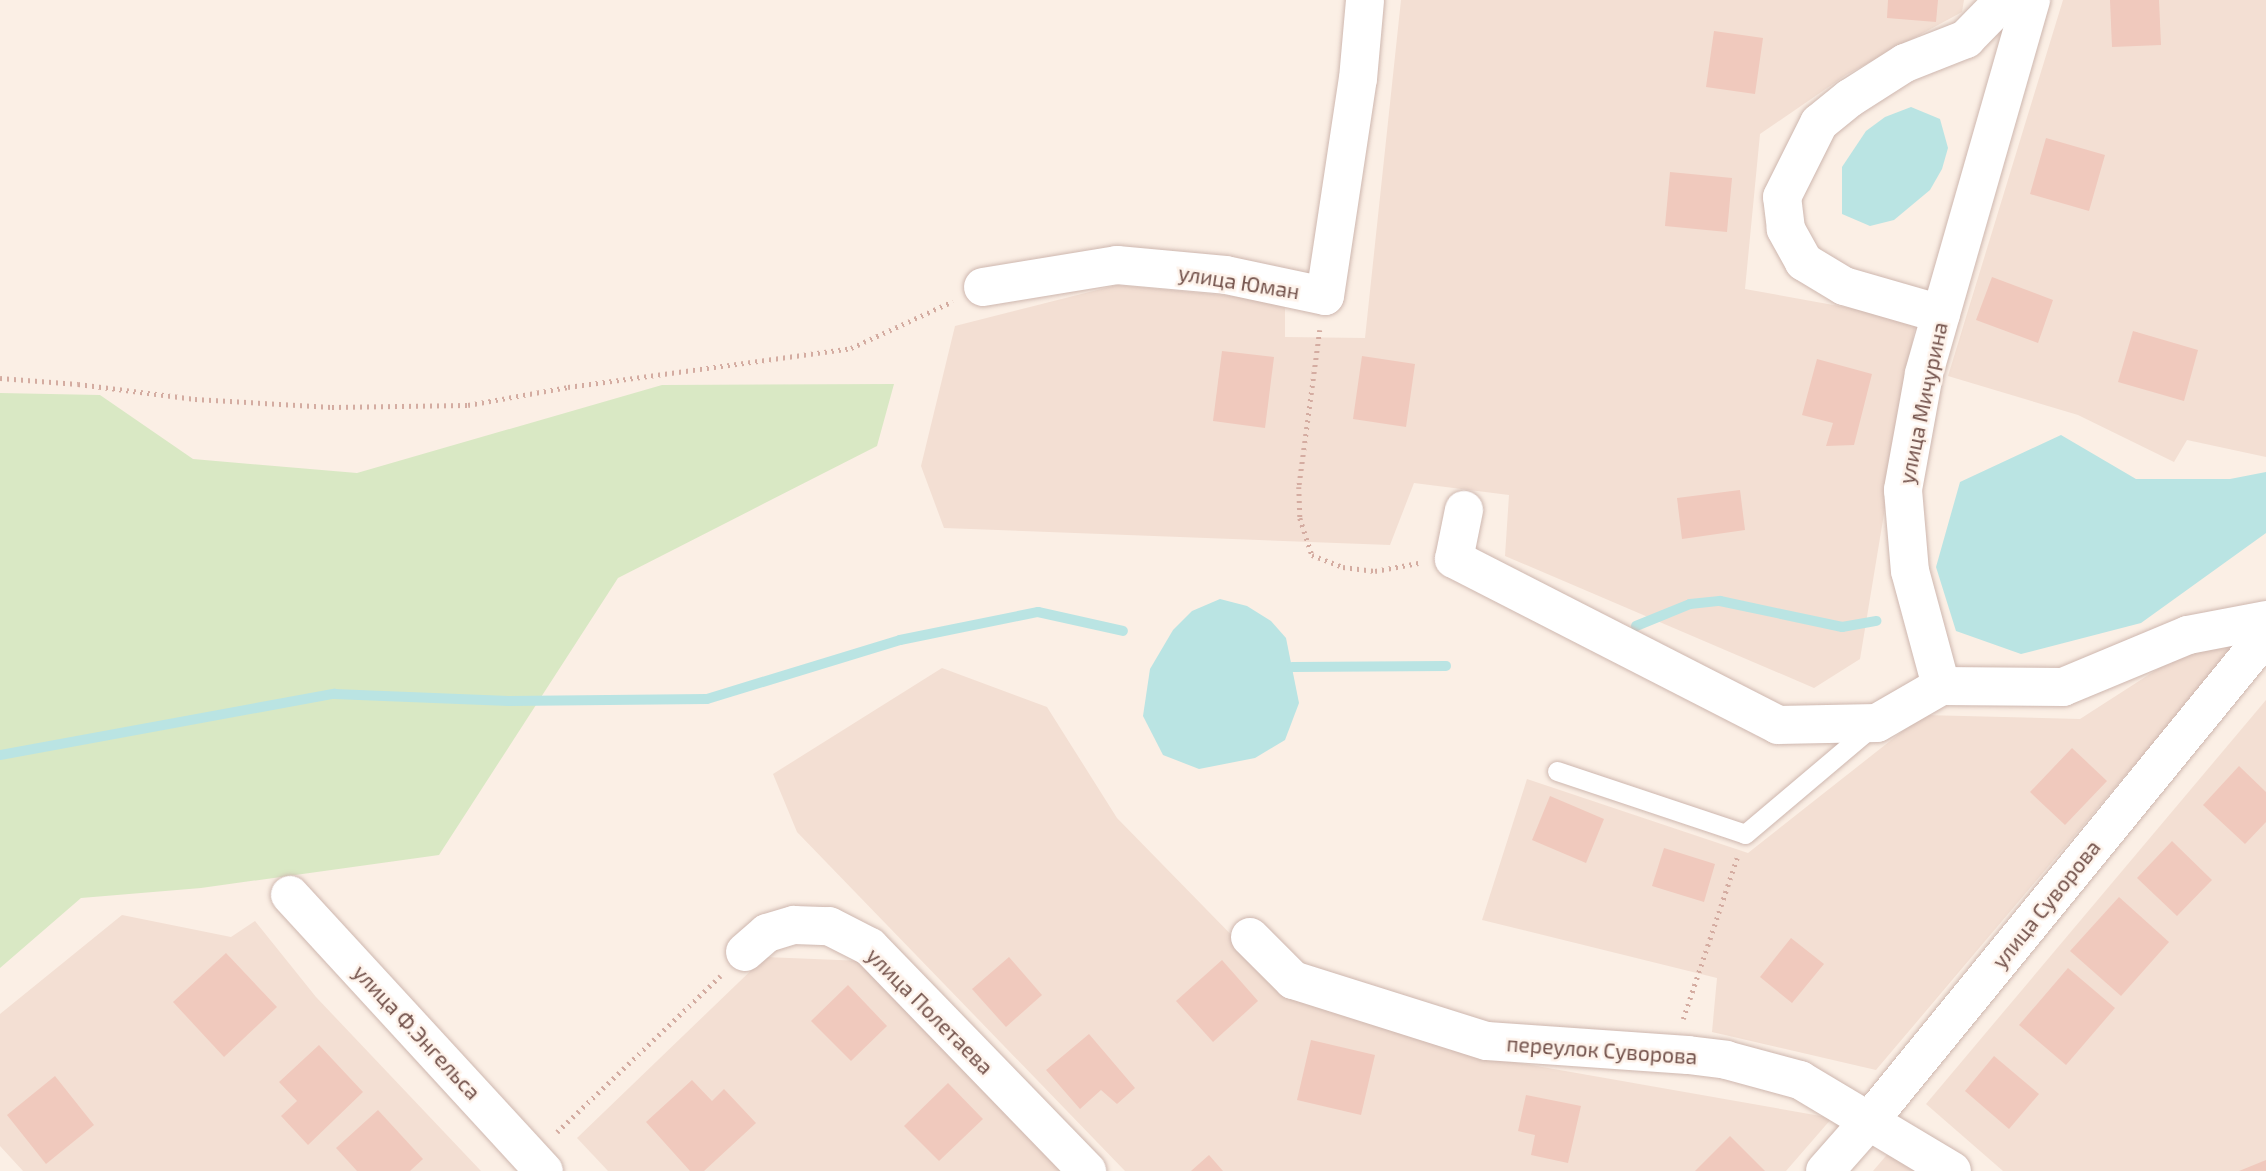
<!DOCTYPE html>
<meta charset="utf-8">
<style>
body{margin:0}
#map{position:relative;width:2266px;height:1171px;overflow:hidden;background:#fbefe5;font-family:"Exo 2",sans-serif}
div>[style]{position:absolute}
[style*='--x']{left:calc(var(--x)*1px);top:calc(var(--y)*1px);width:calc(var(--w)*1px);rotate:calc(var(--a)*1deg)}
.residential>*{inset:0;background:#f3dfd3}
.green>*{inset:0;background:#d9e8c4}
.water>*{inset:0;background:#bae4e3}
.stream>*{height:10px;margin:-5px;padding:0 5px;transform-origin:5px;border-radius:5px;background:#bae4e3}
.building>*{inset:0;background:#f0c9bd}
.path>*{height:4.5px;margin-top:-2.25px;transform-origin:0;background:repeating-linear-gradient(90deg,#d4aca1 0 2px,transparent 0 7px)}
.roads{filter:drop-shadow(0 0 2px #ceb7af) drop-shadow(0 0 2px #ceb7af)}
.service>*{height:19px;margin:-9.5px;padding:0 9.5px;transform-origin:9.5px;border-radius:9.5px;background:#fff}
.minor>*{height:38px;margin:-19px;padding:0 19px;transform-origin:19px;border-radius:19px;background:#fff}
span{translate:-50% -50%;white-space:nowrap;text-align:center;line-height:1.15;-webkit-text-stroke:5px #fef3eb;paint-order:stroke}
.street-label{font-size:21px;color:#73524b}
</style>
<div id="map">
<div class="residential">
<div style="clip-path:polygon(1401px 0,1964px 0,1962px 12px,1846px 75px,1760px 134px,1745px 289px,1916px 320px,1860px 659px,1814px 688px,1505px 556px,1509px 495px,1414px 483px,1390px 545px,944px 528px,921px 466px,955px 326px,1117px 285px,1285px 301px,1285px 337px,1365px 338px)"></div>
<div style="clip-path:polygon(2063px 0,2266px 0,2266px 457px,2187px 440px,2174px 462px,2078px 415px,1948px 376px)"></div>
<div style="clip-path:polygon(2247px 644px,2129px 771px,1876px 1070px,1712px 1032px,1717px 978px,1482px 920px,1527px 779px,1748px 853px,1923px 715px,2080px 719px,2195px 645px)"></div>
<div style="clip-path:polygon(942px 668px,1047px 707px,1117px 818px,1290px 995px,1485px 1057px,1832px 1118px,1786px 1171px,1125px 1171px,797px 832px,773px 774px)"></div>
<div style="clip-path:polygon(2266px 700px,2266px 1171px,2003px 1171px,1926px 1104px)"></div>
<div style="clip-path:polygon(122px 915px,231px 937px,255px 921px,316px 997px,481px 1171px,23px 1171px,0 1146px,0 1014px)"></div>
<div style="clip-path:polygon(765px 957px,863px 961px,1061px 1171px,608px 1171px,577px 1138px)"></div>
<div style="clip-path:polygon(1897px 1143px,1928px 1171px,1873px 1171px)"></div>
</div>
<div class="green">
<div style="clip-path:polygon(894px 384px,877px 446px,618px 578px,439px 855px,201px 888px,81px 898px,0 968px,0 393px,100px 395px,193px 459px,357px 473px,662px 385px)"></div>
</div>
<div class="water">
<div style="clip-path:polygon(1911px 107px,1940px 119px,1948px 148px,1942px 169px,1930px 190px,1894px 220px,1870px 226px,1842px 214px,1842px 167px,1866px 131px,1885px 117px)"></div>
<div style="clip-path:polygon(2061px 435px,2136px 479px,2230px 479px,2266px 472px,2266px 533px,2141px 623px,2021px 654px,1956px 631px,1936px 567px,1960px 482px)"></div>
<div style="clip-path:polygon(1220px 599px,1247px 606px,1271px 621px,1286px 638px,1299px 703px,1285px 740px,1255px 758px,1199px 769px,1163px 755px,1143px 716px,1150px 669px,1173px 630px,1192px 611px)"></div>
</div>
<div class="stream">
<div style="--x:1636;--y:626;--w:58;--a:-22.2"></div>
<div style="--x:1690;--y:604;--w:30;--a:-6"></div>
<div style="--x:1720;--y:601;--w:125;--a:12"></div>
<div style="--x:1842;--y:627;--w:35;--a:-10"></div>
<div style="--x:1292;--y:667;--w:154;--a:-0.4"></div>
<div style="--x:0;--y:755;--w:340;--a:-10.4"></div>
<div style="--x:334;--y:694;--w:175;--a:2.3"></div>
<div style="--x:509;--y:701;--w:198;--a:-0.6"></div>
<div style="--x:707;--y:699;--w:202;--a:-17"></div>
<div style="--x:900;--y:640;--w:141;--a:-11.5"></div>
<div style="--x:1038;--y:612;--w:87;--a:12.6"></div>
</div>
<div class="building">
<div style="clip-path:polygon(1888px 0,1938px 0,1936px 22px,1887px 18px)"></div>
<div style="clip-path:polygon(2110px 0,2159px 0,2161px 45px,2112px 47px)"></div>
<div style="clip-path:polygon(1714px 31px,1763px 38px,1755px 94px,1706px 87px)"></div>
<div style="clip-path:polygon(2046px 138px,2105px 155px,2089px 211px,2030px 194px)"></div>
<div style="clip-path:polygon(1670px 172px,1732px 178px,1727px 232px,1665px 226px)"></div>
<div style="clip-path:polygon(1992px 277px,2053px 300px,2038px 343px,1976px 320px)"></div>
<div style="clip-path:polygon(2133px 331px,2198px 350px,2184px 401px,2118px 382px)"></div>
<div style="clip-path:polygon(1222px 351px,1274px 357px,1265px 428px,1213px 421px)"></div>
<div style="clip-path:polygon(1362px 356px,1415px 364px,1406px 427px,1353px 419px)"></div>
<div style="clip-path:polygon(1817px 359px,1872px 374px,1854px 445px,1826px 446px,1833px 423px,1802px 415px)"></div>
<div style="clip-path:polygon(1740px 490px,1745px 530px,1682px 539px,1677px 498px)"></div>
<div style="clip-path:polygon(2072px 748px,2107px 781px,2065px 825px,2030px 792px)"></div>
<div style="clip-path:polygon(2239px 766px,2266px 792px,2266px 822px,2245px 844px,2203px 805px)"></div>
<div style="clip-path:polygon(1550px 796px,1604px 819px,1586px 863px,1532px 840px)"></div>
<div style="clip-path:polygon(2172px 841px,2212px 880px,2177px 916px,2137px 878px)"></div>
<div style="clip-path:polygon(1664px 848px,1715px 864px,1704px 902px,1652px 886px)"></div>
<div style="clip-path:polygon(2119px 897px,2169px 942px,2121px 996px,2070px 951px)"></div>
<div style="clip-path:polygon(1791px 938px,1824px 964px,1792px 1003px,1760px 977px)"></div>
<div style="clip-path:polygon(226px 953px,277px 1007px,224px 1057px,173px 1002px)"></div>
<div style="clip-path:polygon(1009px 957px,1042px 995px,1006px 1027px,972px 989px)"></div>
<div style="clip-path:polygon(1222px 960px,1258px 1001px,1213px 1042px,1176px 1001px)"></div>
<div style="clip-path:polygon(2068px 968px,2115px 1008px,2066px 1065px,2019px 1025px)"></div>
<div style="clip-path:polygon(848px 985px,887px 1026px,851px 1061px,811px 1021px)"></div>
<div style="clip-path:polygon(1089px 1034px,1135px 1088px,1117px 1104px,1101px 1090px,1080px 1109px,1046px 1070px)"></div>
<div style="clip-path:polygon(1311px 1040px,1375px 1055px,1361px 1115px,1297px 1100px)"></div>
<div style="clip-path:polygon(319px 1045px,363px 1092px,308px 1145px,281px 1116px,297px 1101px,279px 1082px)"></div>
<div style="clip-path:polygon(1994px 1056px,2039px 1094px,2009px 1129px,1965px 1091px)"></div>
<div style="clip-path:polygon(55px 1076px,94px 1125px,46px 1164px,7px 1115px)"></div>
<div style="clip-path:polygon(692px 1080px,712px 1101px,724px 1089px,756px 1123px,704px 1171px,690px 1171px,646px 1122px)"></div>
<div style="clip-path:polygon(948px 1083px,983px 1119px,939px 1161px,904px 1126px)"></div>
<div style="clip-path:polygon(1526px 1095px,1581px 1106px,1568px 1163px,1531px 1155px,1535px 1135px,1518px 1131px)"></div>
<div style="clip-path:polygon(378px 1110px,423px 1159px,410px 1171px,357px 1171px,336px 1148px)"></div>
<div style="clip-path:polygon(1730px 1136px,1765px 1171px,1695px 1171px)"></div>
<div style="clip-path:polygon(1209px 1155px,1223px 1171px,1191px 1171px)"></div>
<div style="clip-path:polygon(2266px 1160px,2266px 1171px,2239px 1171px)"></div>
</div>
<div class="path">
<div style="--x:1320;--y:330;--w:158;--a:97.6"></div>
<div style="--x:1299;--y:487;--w:31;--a:88"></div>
<div style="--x:1300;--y:518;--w:39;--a:72"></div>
<div style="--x:1312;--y:555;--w:33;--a:21"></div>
<div style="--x:1343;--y:567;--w:32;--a:7"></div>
<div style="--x:1375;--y:571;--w:44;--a:-10.5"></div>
<div style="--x:0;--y:378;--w:78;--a:4.4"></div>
<div style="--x:78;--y:384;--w:118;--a:7.3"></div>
<div style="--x:195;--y:399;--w:137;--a:3.3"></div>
<div style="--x:332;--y:407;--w:136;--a:-0.8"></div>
<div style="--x:468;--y:405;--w:102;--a:-10.2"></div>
<div style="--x:568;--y:387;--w:286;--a:-7.8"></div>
<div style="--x:851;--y:348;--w:112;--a:-24.7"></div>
<div style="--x:1683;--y:1019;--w:170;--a:-71.5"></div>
<div style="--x:557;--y:1132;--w:226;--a:-43.7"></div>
</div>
<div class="roads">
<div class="service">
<div style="--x:1557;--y:771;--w:198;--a:18.5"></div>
<div style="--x:1745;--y:834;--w:167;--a:-40.2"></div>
</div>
<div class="minor">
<div style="--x:2031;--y:0;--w:389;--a:106"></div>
<div style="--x:1924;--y:374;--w:118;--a:100.3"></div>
<div style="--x:1903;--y:490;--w:81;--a:85.1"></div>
<div style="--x:1910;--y:571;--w:119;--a:74.9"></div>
<div style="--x:1941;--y:686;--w:122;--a:0.5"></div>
<div style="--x:2063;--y:687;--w:135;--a:-22.6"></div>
<div style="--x:2188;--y:635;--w:79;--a:-10.9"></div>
<div style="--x:983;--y:287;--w:136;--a:-9.3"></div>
<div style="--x:1117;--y:265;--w:109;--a:5.2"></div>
<div style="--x:1226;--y:275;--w:101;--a:12"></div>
<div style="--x:1325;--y:296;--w:219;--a:-81.4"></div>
<div style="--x:1358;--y:79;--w:79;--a:-84.9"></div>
<div style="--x:1941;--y:314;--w:101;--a:-163.9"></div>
<div style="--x:1844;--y:286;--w:47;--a:-149"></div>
<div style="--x:1804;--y:262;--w:38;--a:-119"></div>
<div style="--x:1786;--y:229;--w:32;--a:-97"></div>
<div style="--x:1782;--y:197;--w:83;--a:-63.4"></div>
<div style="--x:1819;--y:123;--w:40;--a:-39"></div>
<div style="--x:1850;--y:98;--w:65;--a:-32.5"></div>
<div style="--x:1905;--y:63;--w:66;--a:-21.5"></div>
<div style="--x:1966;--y:39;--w:54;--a:-45.7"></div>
<div style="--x:1464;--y:510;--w:50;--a:101.5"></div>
<div style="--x:1454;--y:559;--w:364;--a:27.1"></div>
<div style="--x:1778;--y:725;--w:99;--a:-1.2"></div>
<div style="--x:1877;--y:723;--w:74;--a:-30"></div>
<div style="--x:290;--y:895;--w:375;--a:47.4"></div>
<div style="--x:1250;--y:937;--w:61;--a:45"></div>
<div style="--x:1293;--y:980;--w:203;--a:17.5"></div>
<div style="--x:1487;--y:1041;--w:201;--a:4"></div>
<div style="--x:1688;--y:1055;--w:38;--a:7"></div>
<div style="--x:1726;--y:1060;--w:77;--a:15.1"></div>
<div style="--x:1800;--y:1080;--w:177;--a:30.9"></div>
<div style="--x:745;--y:952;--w:29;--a:-41"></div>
<div style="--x:767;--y:933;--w:28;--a:-17"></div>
<div style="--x:794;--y:925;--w:35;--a:2"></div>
<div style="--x:829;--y:926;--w:46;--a:27.1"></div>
<div style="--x:870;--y:947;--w:312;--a:45.9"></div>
<div style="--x:1825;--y:1171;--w:68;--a:-48.6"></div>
<div style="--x:1870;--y:1120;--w:626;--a:-50.77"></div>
</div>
</div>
<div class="street-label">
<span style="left:1239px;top:282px;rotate:9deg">улица Юман</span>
<span style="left:1923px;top:403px;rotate:-78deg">улица Мичурина</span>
<span style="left:2046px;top:904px;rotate:-51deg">улица Суворова</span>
<span style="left:930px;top:1011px;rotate:45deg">улица Полетаева</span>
<span style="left:417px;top:1032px;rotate:47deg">улица Ф.Энгельса</span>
<span style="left:1602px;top:1050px;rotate:4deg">переулок Суворова</span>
</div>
</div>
